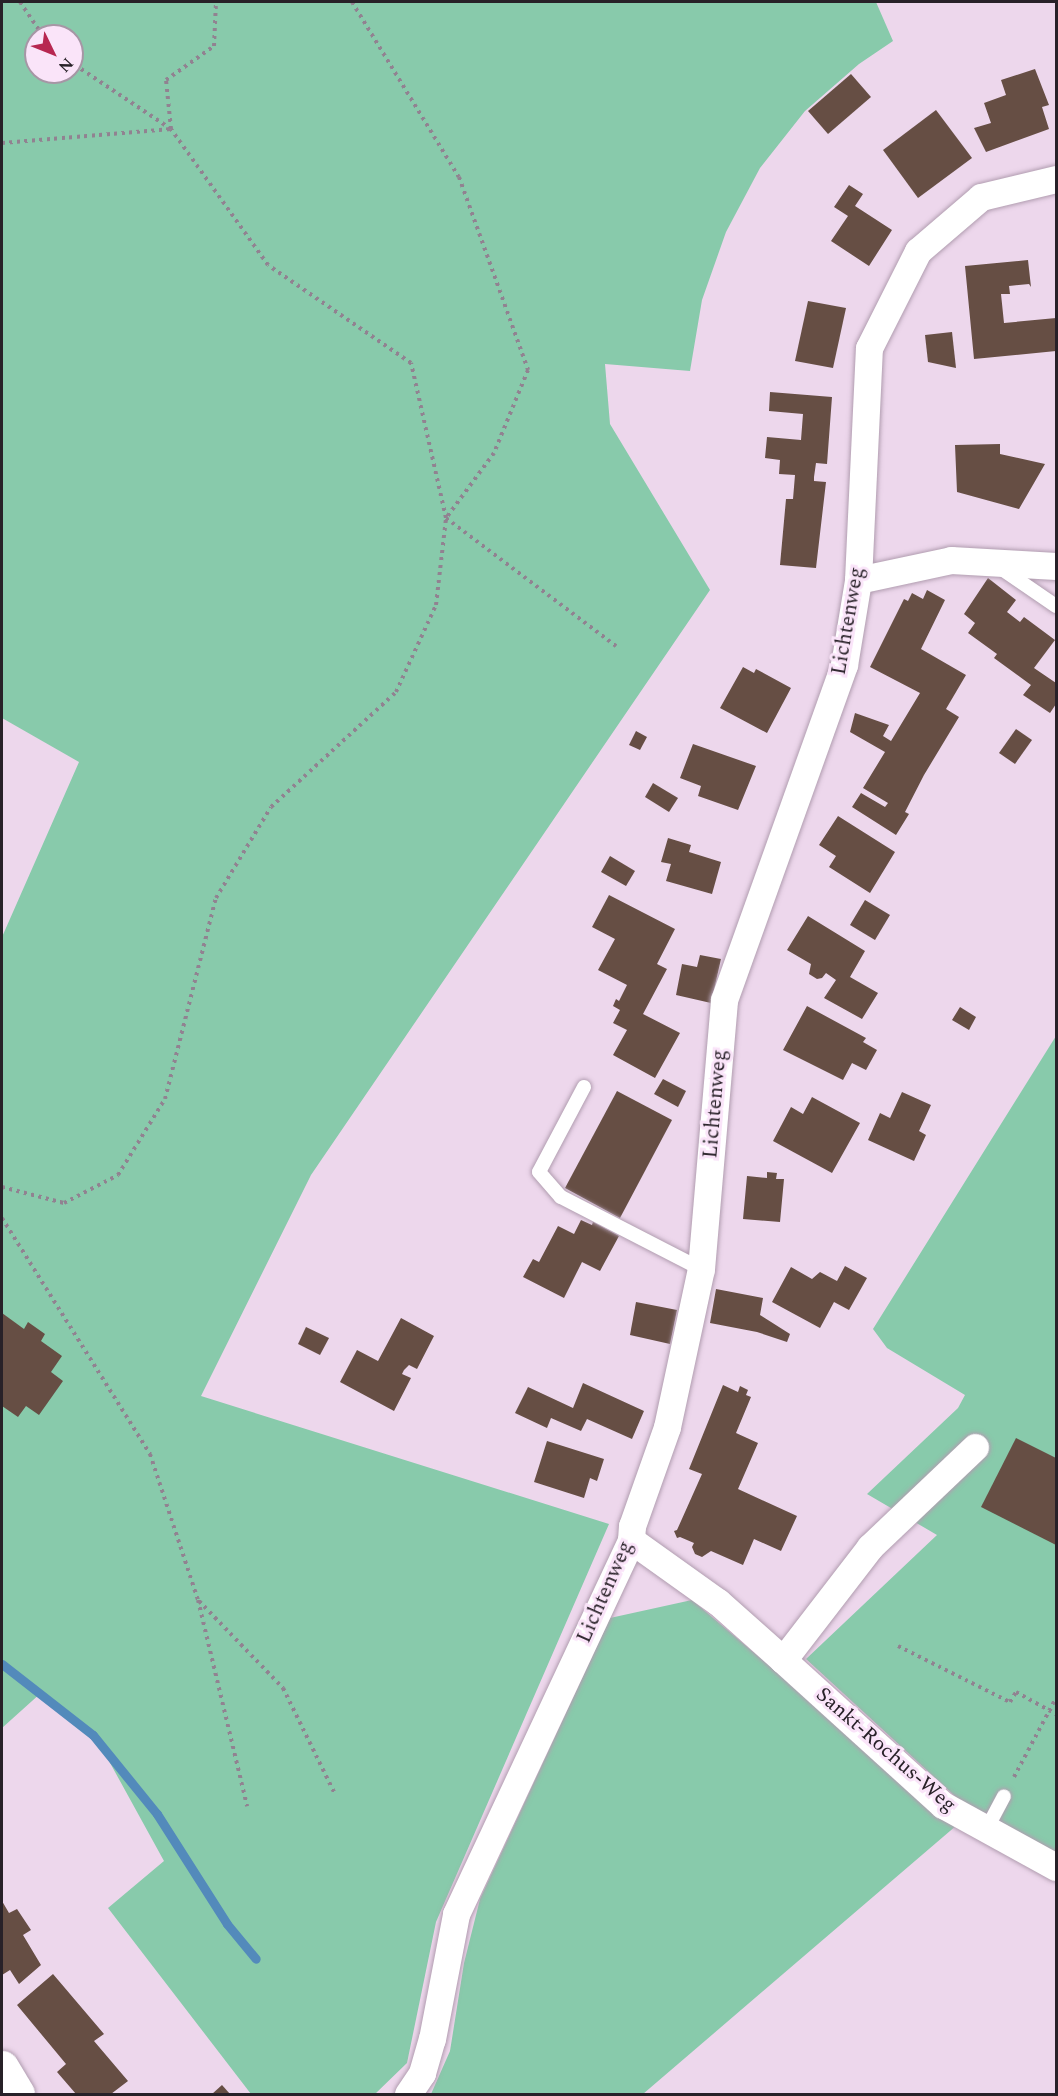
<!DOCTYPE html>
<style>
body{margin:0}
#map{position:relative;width:1058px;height:2096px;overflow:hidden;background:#edd7ec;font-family:Spectral,serif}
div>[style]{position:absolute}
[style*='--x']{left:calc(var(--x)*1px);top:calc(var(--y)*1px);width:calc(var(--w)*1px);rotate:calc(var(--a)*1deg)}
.green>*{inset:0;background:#88caab}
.stream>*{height:9px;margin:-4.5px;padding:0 4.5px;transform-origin:4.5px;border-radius:4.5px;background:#538abb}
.building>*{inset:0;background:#664e44}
.path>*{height:4px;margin-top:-2px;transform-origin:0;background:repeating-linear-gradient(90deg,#918291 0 3px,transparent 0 7.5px)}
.roads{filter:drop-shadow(0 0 2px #b19db0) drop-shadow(0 0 2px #b19db0)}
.lane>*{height:14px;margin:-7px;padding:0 7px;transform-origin:7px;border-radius:7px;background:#fff}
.street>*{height:27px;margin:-13.5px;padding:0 13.5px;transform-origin:13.5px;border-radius:13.5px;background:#fff}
.secondary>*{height:33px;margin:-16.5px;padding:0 16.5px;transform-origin:16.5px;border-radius:16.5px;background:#fff}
span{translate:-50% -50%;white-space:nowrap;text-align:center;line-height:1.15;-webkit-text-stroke:6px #fae4f9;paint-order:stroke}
.street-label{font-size:21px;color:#282128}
.frame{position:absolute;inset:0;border:3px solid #282128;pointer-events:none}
.north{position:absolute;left:24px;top:24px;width:60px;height:60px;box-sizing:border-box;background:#fae4f9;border:2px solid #a696a5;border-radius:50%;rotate:133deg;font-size:16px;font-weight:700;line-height:24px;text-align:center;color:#282128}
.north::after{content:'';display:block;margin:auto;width:21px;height:27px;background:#b72751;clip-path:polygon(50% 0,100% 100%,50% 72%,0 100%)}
</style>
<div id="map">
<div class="green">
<div style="clip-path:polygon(evenodd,2px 2px,876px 2px,893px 41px,859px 64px,805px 111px,760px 168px,726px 232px,702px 300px,690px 371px,605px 364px,610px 424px,710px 590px,311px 1175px,201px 1396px,609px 1524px,436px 1922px,407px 2063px,375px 2094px,251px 2094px,108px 1908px,164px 1861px,98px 1741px,42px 1692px,2px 1728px,2px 937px,79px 762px,2px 718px,2px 2px,36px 36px,72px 36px,72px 72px,36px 72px,36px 36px)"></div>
<div style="clip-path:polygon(1056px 1036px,1056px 1877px,982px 1821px,806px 1659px,937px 1535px,867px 1494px,958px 1408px,965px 1395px,887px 1348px,873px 1329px)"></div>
<div style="clip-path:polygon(692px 1600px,957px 1825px,643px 2094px,431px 2094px,450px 2051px,464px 1963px,480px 1899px,610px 1618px)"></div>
</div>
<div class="stream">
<div style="--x:2;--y:1664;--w:115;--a:38"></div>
<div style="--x:93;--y:1735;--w:102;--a:51"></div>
<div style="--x:157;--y:1814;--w:130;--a:57.5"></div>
<div style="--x:227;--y:1924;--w:45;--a:50.4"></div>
</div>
<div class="building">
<div style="clip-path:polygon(1035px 69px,1049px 105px,1042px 107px,1049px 129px,986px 152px,974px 128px,991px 123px,984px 103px,1006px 95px,1001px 80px)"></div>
<div style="clip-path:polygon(851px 74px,871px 97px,828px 134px,808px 111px)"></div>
<div style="clip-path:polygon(936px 110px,972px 158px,918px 198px,883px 150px)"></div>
<div style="clip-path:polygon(849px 185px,863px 194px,855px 206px,892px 230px,869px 266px,831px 241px,848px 216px,834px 207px)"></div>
<div style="clip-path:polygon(1028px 260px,1031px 287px,1029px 284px,1009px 286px,1010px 294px,1001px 294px,1004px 323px,1056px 318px,1056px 351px,974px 359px,965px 266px)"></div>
<div style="clip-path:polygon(808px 301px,846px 308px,833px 368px,795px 361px)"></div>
<div style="clip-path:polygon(952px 332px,956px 368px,928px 362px,925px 335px)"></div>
<div style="clip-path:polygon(770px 392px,832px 397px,827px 464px,816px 463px,814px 477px,814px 481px,826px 482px,816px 568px,780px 565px,786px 499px,793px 499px,795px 475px,779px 474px,780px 460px,765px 458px,767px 437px,801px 440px,803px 414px,769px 411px)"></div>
<div style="clip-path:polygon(1000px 444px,1000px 454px,1045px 464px,1019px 509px,957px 492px,955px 445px)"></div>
<div style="clip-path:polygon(988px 578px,1016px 600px,1007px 612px,1020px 622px,1024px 617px,1055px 640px,1034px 668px,1056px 683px,1056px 704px,1050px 713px,1023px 695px,1031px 685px,994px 658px,997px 654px,968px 633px,975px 623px,964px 614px)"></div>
<div style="clip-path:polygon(927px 590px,945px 600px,921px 649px,966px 675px,946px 709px,959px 717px,924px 775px,905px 812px,909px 814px,896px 835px,852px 807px,861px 793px,885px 807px,888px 803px,863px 788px,885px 752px,850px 732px,855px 713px,889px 725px,883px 736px,891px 741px,920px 693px,870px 667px,904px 599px,908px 601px,912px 593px,923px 599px)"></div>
<div style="clip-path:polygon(743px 667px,754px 673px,756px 669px,791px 688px,767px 733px,720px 708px)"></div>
<div style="clip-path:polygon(1016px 729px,1032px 740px,1015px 764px,999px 753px)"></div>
<div style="clip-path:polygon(636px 731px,647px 737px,640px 750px,629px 745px)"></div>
<div style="clip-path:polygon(693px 744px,756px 766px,738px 810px,698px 796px,701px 786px,680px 778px)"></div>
<div style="clip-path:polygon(653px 783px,678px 798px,669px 812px,645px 797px)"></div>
<div style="clip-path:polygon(838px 816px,895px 852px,870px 893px,829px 867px,836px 856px,819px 845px)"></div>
<div style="clip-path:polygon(668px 838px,691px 845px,689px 852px,721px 862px,712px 894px,666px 881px,671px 864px,661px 862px)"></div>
<div style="clip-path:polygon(610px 856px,635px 871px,626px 886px,601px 872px)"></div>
<div style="clip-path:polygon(609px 895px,675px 929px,657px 964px,667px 969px,643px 1014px,680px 1033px,655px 1078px,613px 1055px,627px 1030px,613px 1023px,620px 1010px,613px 1006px,616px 999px,619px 1001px,627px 985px,598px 970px,615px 939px,592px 927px)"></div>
<div style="clip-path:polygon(865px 900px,890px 915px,875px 940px,850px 925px)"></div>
<div style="clip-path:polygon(808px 916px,865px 951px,850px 977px,878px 993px,862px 1019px,824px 998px,836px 980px,826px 973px,822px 978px,817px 979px,809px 974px,811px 964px,787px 950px)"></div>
<div style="clip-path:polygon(700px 955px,721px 959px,711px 1003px,676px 995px,682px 964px,697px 967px)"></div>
<div style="clip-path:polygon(807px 1006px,866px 1038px,863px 1042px,877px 1050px,866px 1070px,852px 1063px,843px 1080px,783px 1050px)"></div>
<div style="clip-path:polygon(960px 1007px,976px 1017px,969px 1030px,952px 1020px)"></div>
<div style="clip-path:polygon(663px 1079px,686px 1091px,678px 1107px,654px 1094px)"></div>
<div style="clip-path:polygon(617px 1091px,672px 1120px,620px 1218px,565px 1188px)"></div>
<div style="clip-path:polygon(902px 1092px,931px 1105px,919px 1131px,926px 1135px,914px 1161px,868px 1140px,880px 1113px,890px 1118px)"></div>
<div style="clip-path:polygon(812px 1097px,860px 1123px,832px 1173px,773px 1141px,791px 1107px,803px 1114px)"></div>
<div style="clip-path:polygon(767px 1172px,777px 1173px,776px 1179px,784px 1179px,780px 1222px,743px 1219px,747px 1176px,767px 1178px)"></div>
<div style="clip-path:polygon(581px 1220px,592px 1225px,593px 1222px,619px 1236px,600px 1271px,582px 1262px,564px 1298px,523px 1277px,533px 1259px,539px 1262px,558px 1226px,574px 1234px)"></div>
<div style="clip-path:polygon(845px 1266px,867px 1278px,849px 1310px,834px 1302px,820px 1328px,772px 1302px,791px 1267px,812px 1279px,820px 1272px,837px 1281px)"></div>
<div style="clip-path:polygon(716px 1289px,763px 1298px,760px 1315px,790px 1334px,787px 1342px,757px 1332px,710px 1323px)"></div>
<div style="clip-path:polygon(636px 1302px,677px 1310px,670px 1344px,630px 1335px)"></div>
<div style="clip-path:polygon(2px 1313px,24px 1329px,28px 1322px,45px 1334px,41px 1341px,62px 1356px,51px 1372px,63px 1381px,39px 1415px,26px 1406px,18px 1417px,2px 1406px)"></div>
<div style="clip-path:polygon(401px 1318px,434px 1336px,417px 1369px,409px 1365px,404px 1370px,402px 1374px,411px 1378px,394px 1411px,340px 1382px,357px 1350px,378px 1361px)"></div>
<div style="clip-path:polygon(306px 1327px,329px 1338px,320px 1355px,298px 1344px)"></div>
<div style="clip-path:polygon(583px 1383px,644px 1411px,632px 1439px,587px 1419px,581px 1431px,551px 1418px,547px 1428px,515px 1413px,528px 1387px,573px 1408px)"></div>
<div style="clip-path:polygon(723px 1385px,738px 1392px,740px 1386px,748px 1390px,746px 1395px,751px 1397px,736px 1433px,758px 1443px,738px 1489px,797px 1516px,781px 1551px,754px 1539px,743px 1565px,711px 1551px,702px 1557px,695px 1554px,692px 1547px,694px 1543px,680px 1537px,677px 1538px,674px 1531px,677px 1530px,702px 1474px,689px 1469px)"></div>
<div style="clip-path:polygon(1016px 1438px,1056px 1458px,1056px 1545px,981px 1507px)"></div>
<div style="clip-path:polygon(547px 1441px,604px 1459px,597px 1481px,590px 1478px,584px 1498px,534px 1482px)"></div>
<div style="clip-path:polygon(2px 1901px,9px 1913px,17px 1909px,31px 1930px,23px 1935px,41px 1965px,19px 1984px,10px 1970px,2px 1975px)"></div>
<div style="clip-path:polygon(53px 1974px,104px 2034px,94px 2041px,128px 2081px,111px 2094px,76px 2094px,57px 2072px,66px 2064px,17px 2005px)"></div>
<div style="clip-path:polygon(222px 2085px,230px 2094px,212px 2094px)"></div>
</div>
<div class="path">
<div style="--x:20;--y:2;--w:41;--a:55.9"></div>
<div style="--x:352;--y:2;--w:205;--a:58.6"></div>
<div style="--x:459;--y:177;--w:205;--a:70.3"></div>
<div style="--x:528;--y:370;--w:90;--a:112.3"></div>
<div style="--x:494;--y:453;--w:81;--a:126.4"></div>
<div style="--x:446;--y:518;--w:213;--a:37"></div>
<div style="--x:2;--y:143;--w:170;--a:-4.7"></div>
<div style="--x:171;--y:129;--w:119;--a:-146.3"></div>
<div style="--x:2;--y:1187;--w:64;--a:14.5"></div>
<div style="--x:64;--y:1203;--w:61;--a:-27.4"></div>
<div style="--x:118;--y:1175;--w:89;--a:-58.3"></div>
<div style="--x:165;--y:1099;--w:207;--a:-75.8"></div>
<div style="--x:216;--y:898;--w:106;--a:-58.9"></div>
<div style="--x:271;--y:807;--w:170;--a:-42.6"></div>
<div style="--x:396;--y:692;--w:96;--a:-65.3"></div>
<div style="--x:436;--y:605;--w:88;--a:-83.4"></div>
<div style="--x:446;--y:518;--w:159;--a:-102.7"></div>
<div style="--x:411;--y:363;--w:173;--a:-145.6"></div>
<div style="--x:268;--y:265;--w:167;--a:-125.5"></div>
<div style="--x:171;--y:129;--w:49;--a:-95.8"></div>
<div style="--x:166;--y:80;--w:59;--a:-35.3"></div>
<div style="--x:214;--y:46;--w:44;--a:-87.4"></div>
<div style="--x:2;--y:1218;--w:279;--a:57.9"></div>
<div style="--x:150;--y:1454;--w:154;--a:71.8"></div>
<div style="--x:198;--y:1600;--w:212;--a:76.6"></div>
<div style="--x:199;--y:1601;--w:121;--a:46"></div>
<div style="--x:283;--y:1688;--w:118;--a:63.9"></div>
<div style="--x:898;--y:1646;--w:125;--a:26.6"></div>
<div style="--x:1010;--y:1702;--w:12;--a:-59"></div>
<div style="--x:1016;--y:1692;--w:46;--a:28.8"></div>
<div style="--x:1014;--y:1777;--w:89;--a:-62"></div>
</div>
<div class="roads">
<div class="lane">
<div style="--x:999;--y:567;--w:69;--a:34.4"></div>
<div style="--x:584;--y:1087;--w:96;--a:117.9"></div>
<div style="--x:539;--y:1172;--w:33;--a:49"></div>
<div style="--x:561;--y:1197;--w:157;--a:27.2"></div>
<div style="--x:986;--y:1830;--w:38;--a:-62"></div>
</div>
<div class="street">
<div style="--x:858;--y:580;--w:95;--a:-12.1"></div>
<div style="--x:951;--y:560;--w:105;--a:3.3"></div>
<div style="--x:631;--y:1540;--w:107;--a:35.5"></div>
<div style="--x:718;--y:1602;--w:87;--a:41.7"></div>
<div style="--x:783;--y:1660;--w:143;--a:-52.4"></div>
<div style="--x:870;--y:1547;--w:145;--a:-43.6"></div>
<div style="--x:783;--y:1660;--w:216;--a:42.2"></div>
<div style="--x:943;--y:1805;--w:129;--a:28.8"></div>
<div style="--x:408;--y:2094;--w:25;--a:-56"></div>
<div style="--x:422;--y:2073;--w:35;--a:-74"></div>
<div style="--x:432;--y:2039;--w:127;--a:-79.1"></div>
<div style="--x:456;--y:1914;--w:413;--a:-64.9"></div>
<div style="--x:631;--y:1540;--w:14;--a:-86"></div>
<div style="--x:632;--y:1526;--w:105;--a:-70.5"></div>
<div style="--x:667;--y:1427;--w:162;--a:-77.9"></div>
<div style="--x:701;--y:1269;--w:270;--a:-85.1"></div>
<div style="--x:724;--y:1000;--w:356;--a:-70.3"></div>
<div style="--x:844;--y:665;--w:86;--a:-80.6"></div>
<div style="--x:858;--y:580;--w:232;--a:-87.3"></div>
<div style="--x:869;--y:348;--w:109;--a:-63.2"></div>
<div style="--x:918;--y:251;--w:83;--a:-40.6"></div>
<div style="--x:981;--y:197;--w:77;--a:-13.5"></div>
</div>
<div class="secondary">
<div style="--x:2;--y:2067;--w:31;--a:59"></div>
</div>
</div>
<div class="street-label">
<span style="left:848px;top:621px;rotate:-80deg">Lichtenweg</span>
<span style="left:715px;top:1104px;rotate:-85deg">Lichtenweg</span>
<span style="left:605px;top:1592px;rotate:-66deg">Lichtenweg</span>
<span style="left:886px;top:1750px;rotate:41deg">Sankt-Rochus-Weg</span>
</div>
<div class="frame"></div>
<div class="north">N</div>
</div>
